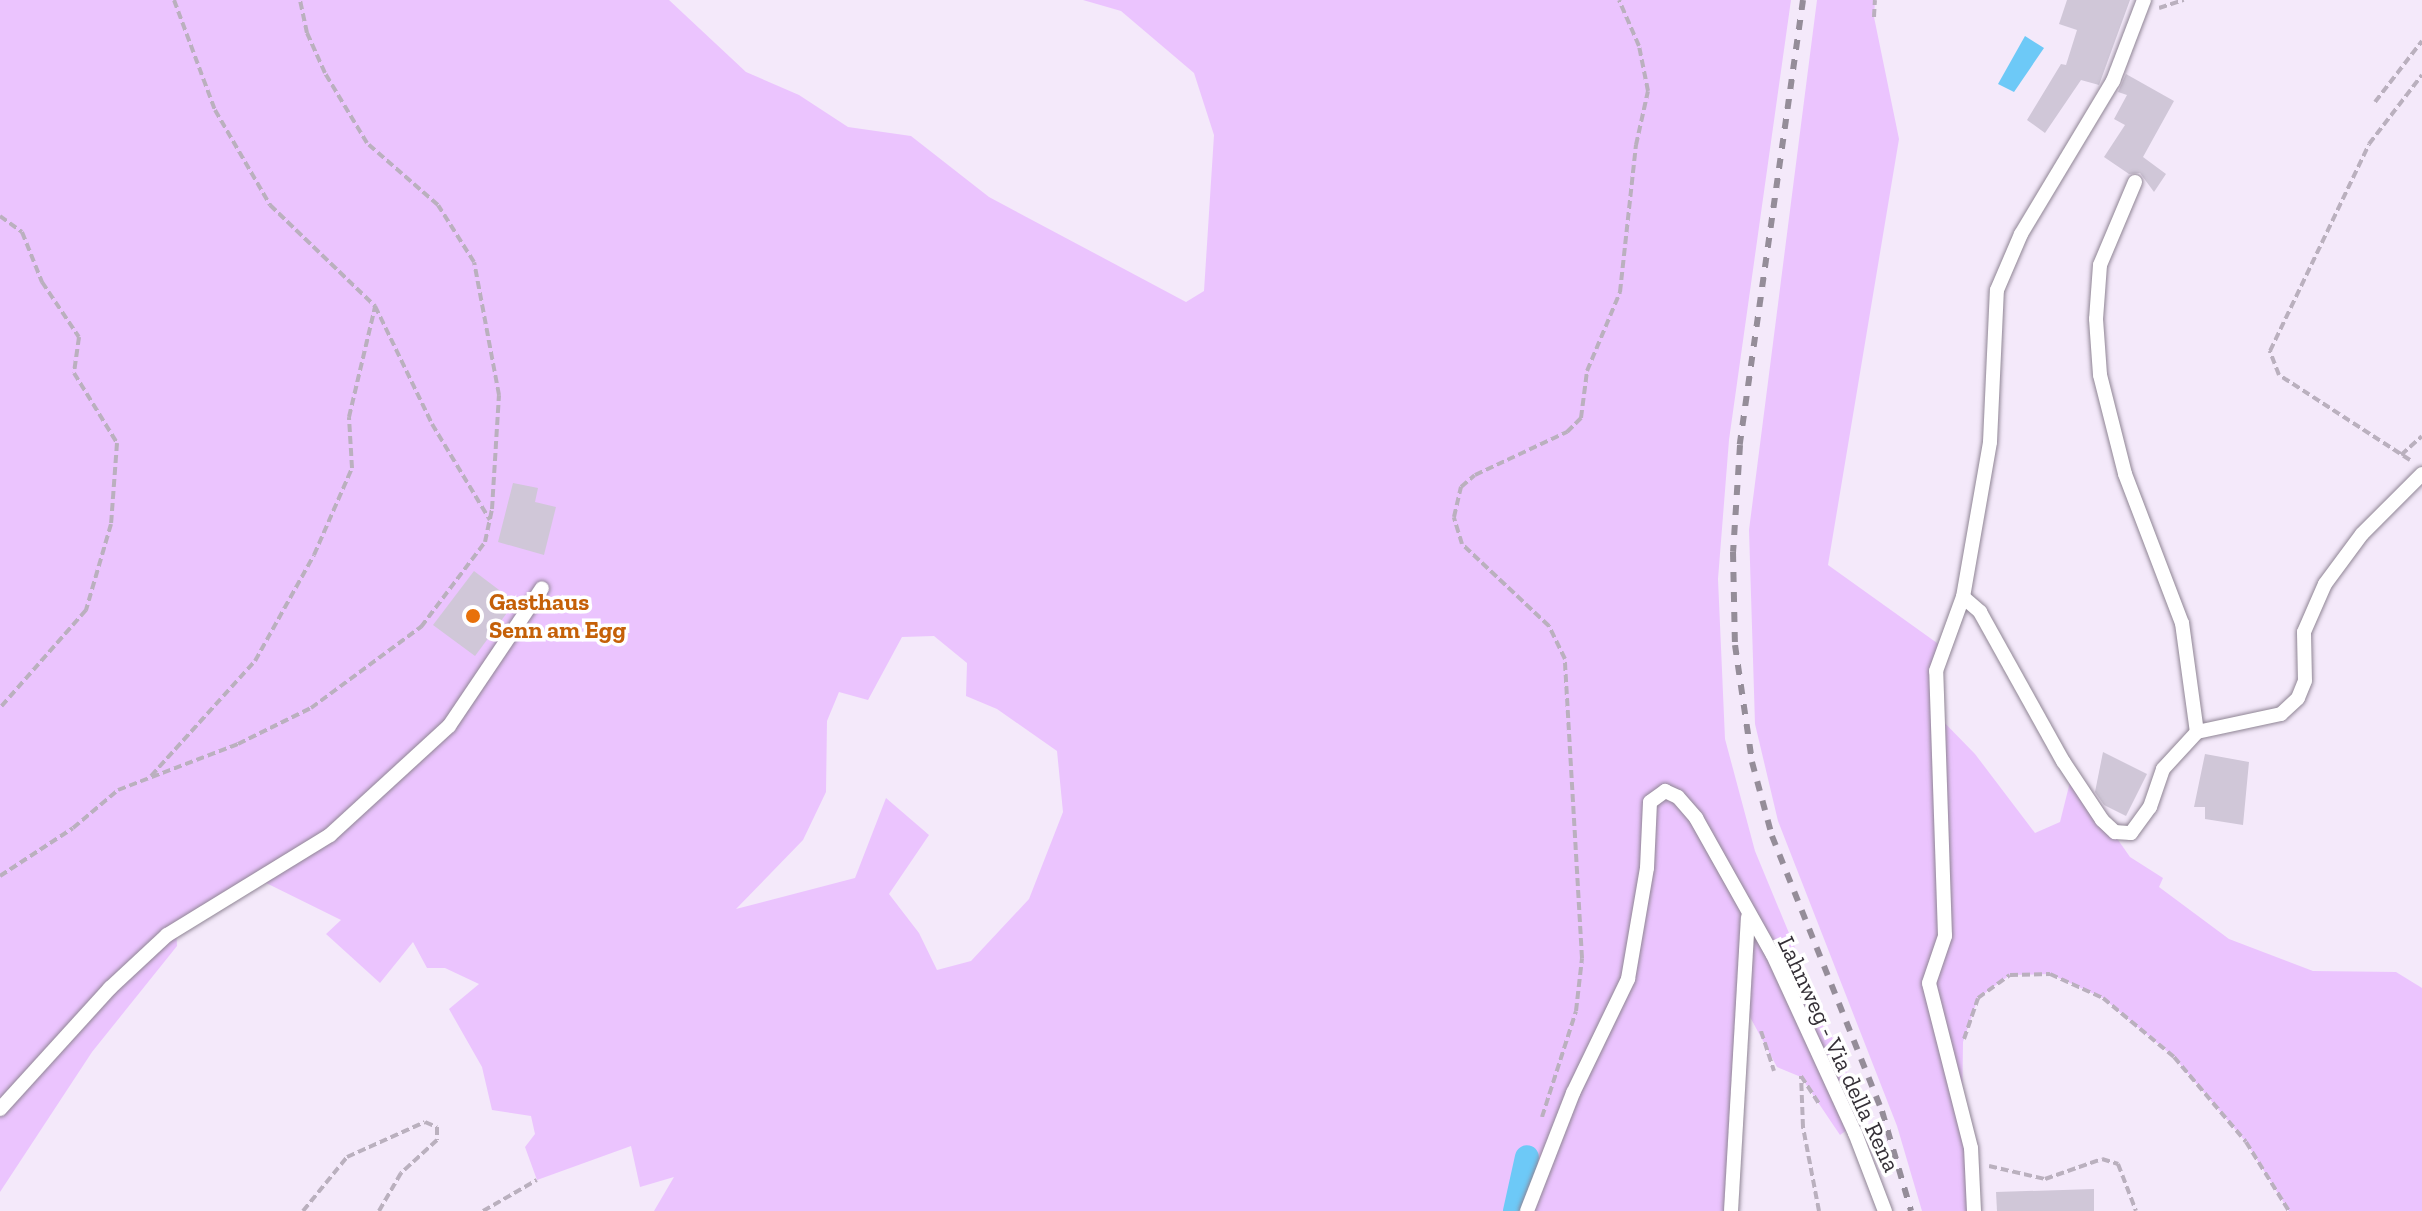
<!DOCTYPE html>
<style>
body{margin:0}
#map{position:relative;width:2422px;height:1211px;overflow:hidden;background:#f4e9fa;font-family:"Zilla Slab",serif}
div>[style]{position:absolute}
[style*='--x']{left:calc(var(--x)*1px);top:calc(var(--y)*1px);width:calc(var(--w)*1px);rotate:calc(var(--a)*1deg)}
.green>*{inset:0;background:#ebc4fe}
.water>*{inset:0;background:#6dc9f7}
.canal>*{height:24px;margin:-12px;padding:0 12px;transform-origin:12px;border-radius:12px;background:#6dc9f7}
.building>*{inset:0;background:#d0c7d8}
.path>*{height:4px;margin-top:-2px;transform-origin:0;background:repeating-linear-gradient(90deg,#bab0be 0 8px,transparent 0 12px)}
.roads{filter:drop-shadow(0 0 2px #8f8594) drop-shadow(0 0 2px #8f8594)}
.service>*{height:14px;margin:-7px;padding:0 7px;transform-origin:7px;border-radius:7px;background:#fff}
.rail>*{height:6px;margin-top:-3px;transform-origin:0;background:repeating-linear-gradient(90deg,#958d99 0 10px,transparent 0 20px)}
.dots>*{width:22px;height:22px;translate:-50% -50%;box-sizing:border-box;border:4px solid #fff;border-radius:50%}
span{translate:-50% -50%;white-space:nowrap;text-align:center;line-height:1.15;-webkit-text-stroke:7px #fff;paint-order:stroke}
.food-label{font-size:24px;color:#c56008;font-weight:700}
.left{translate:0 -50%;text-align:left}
.street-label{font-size:24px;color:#342f36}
</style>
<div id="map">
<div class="green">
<div style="clip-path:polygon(evenodd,0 0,669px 0,746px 72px,799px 95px,848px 127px,911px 136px,989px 197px,1186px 302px,1204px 291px,1214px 135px,1194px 73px,1121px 11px,1083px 0,1791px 0,1729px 440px,1718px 579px,1725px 739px,1755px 851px,1865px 1117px,1840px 1135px,1801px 1077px,1777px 1067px,1743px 1004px,1731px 1211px,654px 1211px,674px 1177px,640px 1187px,631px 1146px,537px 1180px,525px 1147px,535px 1134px,531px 1116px,492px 1110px,482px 1067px,449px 1009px,479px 984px,445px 968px,427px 968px,413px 942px,380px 983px,326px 934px,341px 920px,254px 877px,176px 924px,177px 946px,92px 1052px,0 1192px,0 0,934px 636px,967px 663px,966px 696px,997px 709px,1057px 751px,1063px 812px,1029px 899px,971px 961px,937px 970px,919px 933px,889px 894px,929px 835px,886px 798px,855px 878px,736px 909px,803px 840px,826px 792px,827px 721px,839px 692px,868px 700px,902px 637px,934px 636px)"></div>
<div style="clip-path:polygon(1817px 0,1875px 0,1874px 17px,1899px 139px,1828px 565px,1944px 648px,1934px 712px,1975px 754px,2035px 833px,2060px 822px,2072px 774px,2130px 857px,2163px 878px,2159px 887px,2229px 939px,2313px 971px,2396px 972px,2422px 988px,2422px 1211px,2289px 1211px,2246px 1142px,2174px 1057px,2103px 998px,2050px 974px,2010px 975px,1978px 998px,1963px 1042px,1962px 1113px,1974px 1211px,1922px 1211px,1897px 1126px,1778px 821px,1755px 724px,1749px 530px)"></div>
</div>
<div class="water">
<div style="clip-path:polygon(2025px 36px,2044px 48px,2014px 92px,1998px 84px)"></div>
</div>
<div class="canal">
<div style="--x:1515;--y:1211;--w:55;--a:-77.5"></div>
</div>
<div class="building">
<div style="clip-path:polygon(2067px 0,2130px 0,2099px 85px,2081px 80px,2045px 133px,2027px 120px,2061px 64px,2066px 65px,2077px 30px,2059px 24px)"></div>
<div style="clip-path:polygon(2126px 74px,2174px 101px,2143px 157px,2166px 174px,2154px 192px,2140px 173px,2129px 174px,2104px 157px,2125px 125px,2114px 119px,2127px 95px,2118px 92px)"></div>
<div style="clip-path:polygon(513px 483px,538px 488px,535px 502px,556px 507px,544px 555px,498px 542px)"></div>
<div style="clip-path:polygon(474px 571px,515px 602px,475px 656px,433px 625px)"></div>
<div style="clip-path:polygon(2103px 752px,2147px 774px,2126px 816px,2104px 805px,2095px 792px)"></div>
<div style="clip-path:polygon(2205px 754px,2249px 762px,2243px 825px,2205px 819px,2205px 807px,2194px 807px)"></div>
<div style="clip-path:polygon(2094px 1189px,2094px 1211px,1997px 1211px,1996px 1192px)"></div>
</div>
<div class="path">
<div style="--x:174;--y:0;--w:117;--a:69.6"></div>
<div style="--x:215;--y:110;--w:110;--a:59.9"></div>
<div style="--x:270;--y:205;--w:146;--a:43.9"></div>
<div style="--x:375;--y:306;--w:131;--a:64.2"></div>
<div style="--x:432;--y:424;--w:112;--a:58.9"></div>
<div style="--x:2159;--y:8;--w:26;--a:-18"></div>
<div style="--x:1874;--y:17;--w:17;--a:-87"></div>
<div style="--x:2375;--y:102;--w:77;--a:-52.4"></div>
<div style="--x:0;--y:216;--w:27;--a:36"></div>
<div style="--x:22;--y:232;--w:54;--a:68.2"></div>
<div style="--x:42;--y:282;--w:66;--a:56.1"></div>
<div style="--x:79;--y:337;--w:36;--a:98"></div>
<div style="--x:74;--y:373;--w:82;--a:58.4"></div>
<div style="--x:117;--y:443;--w:81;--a:94.2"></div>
<div style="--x:111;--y:524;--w:90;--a:106.2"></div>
<div style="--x:86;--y:610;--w:130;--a:131.3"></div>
<div style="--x:2401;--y:455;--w:28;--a:-42"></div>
<div style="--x:2410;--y:460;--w:156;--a:-147"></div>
<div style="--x:2279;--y:375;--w:26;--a:-111"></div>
<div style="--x:2270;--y:351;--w:229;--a:-64.4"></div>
<div style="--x:2369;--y:144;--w:87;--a:-52.5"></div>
<div style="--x:151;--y:776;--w:155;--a:-47.9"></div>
<div style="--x:255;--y:661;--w:121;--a:-60.9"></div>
<div style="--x:314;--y:555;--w:95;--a:-66.4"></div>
<div style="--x:352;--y:468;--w:51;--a:-93.4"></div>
<div style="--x:349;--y:417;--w:113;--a:-76.7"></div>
<div style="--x:0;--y:876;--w:87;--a:-33.3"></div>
<div style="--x:73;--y:828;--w:59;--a:-40.2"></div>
<div style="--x:118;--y:790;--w:129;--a:-21"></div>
<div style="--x:238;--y:744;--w:81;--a:-26.3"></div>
<div style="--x:311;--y:708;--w:137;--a:-36.4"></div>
<div style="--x:421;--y:627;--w:106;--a:-53"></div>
<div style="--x:485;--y:542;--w:34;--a:-78"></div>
<div style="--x:492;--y:509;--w:114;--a:-86.5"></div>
<div style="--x:499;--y:395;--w:135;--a:-100.6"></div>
<div style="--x:474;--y:262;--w:67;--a:-122.3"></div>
<div style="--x:438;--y:205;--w:94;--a:-138.9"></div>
<div style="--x:367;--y:143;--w:82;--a:-121"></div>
<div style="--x:325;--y:73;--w:44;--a:-114.2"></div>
<div style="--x:307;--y:33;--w:34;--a:-102"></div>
<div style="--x:1761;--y:1031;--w:42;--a:72"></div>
<div style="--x:1964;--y:1039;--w:43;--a:-71.1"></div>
<div style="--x:1978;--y:998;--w:39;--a:-36"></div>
<div style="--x:2010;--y:975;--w:40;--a:-1.4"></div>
<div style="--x:2050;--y:974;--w:58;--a:24.4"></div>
<div style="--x:2103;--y:998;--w:92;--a:39.7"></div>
<div style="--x:2174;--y:1057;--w:111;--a:49.7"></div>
<div style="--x:2246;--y:1142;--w:81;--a:58.1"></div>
<div style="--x:1542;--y:1117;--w:111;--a:-72.2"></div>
<div style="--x:1576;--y:1011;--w:53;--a:-83.5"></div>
<div style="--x:1582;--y:958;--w:299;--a:-93.3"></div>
<div style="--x:1565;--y:659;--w:37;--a:-116"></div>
<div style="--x:1549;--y:626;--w:120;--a:-136.7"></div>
<div style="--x:1462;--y:544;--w:28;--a:-107"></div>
<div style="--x:1454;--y:517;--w:31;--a:-77"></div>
<div style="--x:1461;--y:487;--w:18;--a:-41"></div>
<div style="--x:1475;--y:475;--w:102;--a:-25.1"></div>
<div style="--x:1567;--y:432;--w:20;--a:-45"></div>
<div style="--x:1581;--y:418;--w:47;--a:-82.7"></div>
<div style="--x:1587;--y:371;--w:86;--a:-67.3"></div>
<div style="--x:1620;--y:292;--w:148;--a:-83.8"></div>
<div style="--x:1636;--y:145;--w:55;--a:-77.5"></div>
<div style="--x:1648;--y:91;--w:46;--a:-101.3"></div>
<div style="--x:1639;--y:46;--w:50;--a:-113.5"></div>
<div style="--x:1989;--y:1166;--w:57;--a:13.1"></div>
<div style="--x:2045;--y:1179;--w:60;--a:-19.3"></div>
<div style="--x:2102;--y:1159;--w:17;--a:17"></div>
<div style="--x:2118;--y:1164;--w:50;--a:69"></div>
<div style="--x:303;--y:1211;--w:70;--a:-50.8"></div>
<div style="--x:347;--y:1157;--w:85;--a:-24.2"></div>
<div style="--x:425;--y:1122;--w:13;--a:23"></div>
<div style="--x:437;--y:1127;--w:13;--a:90"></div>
<div style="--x:437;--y:1140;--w:49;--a:137.5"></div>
<div style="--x:401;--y:1173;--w:44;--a:120.1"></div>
<div style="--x:483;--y:1211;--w:62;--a:-29.9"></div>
<div style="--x:1819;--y:1211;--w:86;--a:-100.8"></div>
<div style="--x:1803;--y:1127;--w:51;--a:-92.2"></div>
<div style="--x:1801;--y:1076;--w:33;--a:57"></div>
</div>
<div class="roads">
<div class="service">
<div style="--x:2135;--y:182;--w:90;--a:112.9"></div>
<div style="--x:2100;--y:265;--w:54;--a:94.2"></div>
<div style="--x:2096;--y:319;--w:56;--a:85.9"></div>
<div style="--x:2100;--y:375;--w:102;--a:75.8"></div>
<div style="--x:2125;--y:474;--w:160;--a:69.1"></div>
<div style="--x:2182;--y:623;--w:110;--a:82.2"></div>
<div style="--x:1963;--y:597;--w:157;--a:-80.1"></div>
<div style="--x:1990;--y:442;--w:152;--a:-87.4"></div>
<div style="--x:1997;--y:290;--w:61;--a:-66.8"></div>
<div style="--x:2021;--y:234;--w:179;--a:-59"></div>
<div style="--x:2113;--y:81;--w:87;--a:-69.1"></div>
<div style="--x:0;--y:1109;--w:164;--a:-47.7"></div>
<div style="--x:110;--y:988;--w:78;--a:-42.9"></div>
<div style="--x:167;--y:935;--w:191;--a:-31.5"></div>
<div style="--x:330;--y:835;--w:161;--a:-42.5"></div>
<div style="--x:449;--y:726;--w:166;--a:-56"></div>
<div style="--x:1527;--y:1211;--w:127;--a:-68.7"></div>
<div style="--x:1573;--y:1093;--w:127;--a:-64.2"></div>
<div style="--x:1628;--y:979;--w:113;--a:-80.3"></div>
<div style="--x:1647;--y:868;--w:66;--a:-87.4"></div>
<div style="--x:1650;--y:802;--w:19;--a:-36"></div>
<div style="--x:1665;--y:791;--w:14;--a:25"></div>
<div style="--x:1678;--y:797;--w:28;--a:49"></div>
<div style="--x:1696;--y:818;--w:157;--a:60.7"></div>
<div style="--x:1773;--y:955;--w:196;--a:65.3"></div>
<div style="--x:1855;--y:1133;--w:84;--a:69"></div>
<div style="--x:1731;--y:1211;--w:294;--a:-86.7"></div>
<div style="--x:1974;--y:1211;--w:63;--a:-92.7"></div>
<div style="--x:1971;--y:1148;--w:170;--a:-104.3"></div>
<div style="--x:1929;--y:983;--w:50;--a:-71.2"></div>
<div style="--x:1945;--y:936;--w:265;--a:-91.9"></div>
<div style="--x:1936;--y:671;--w:79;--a:-70"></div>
<div style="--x:1963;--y:597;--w:23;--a:41"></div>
<div style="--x:1980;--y:612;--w:171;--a:60.9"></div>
<div style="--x:2063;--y:761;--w:71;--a:56.5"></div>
<div style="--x:2102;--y:820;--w:18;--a:43"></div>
<div style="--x:2115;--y:832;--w:16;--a:4"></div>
<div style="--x:2131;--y:833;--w:32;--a:-54"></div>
<div style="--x:2150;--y:807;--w:40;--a:-71.1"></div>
<div style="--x:2163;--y:769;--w:50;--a:-47.4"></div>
<div style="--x:2197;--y:732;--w:86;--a:-12.1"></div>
<div style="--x:2281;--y:714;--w:23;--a:-43"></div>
<div style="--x:2298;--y:698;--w:18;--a:-68"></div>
<div style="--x:2305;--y:681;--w:49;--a:-91.2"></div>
<div style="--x:2304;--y:632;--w:52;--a:-66.4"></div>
<div style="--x:2325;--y:584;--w:62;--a:-53.5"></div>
<div style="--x:2362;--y:534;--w:85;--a:-45"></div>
</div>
</div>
<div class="rail">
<div style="--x:1803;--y:0;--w:449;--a:98.1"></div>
<div style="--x:1740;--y:445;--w:107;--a:93.7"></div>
<div style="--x:1733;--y:552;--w:93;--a:88.8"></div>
<div style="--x:1735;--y:645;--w:118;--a:81.7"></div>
<div style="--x:1752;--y:762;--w:77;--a:74.9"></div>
<div style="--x:1772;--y:836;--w:296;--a:68.2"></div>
<div style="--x:1882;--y:1111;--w:104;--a:73.8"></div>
</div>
<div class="dots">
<div style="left:473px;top:616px;background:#e8710a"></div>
</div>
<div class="food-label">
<span class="left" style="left:489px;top:616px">Gasthaus<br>Senn am Egg</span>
</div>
<div class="street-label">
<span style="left:1839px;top:1054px;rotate:65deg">Lahnweg - Via della Rena</span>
</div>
</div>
